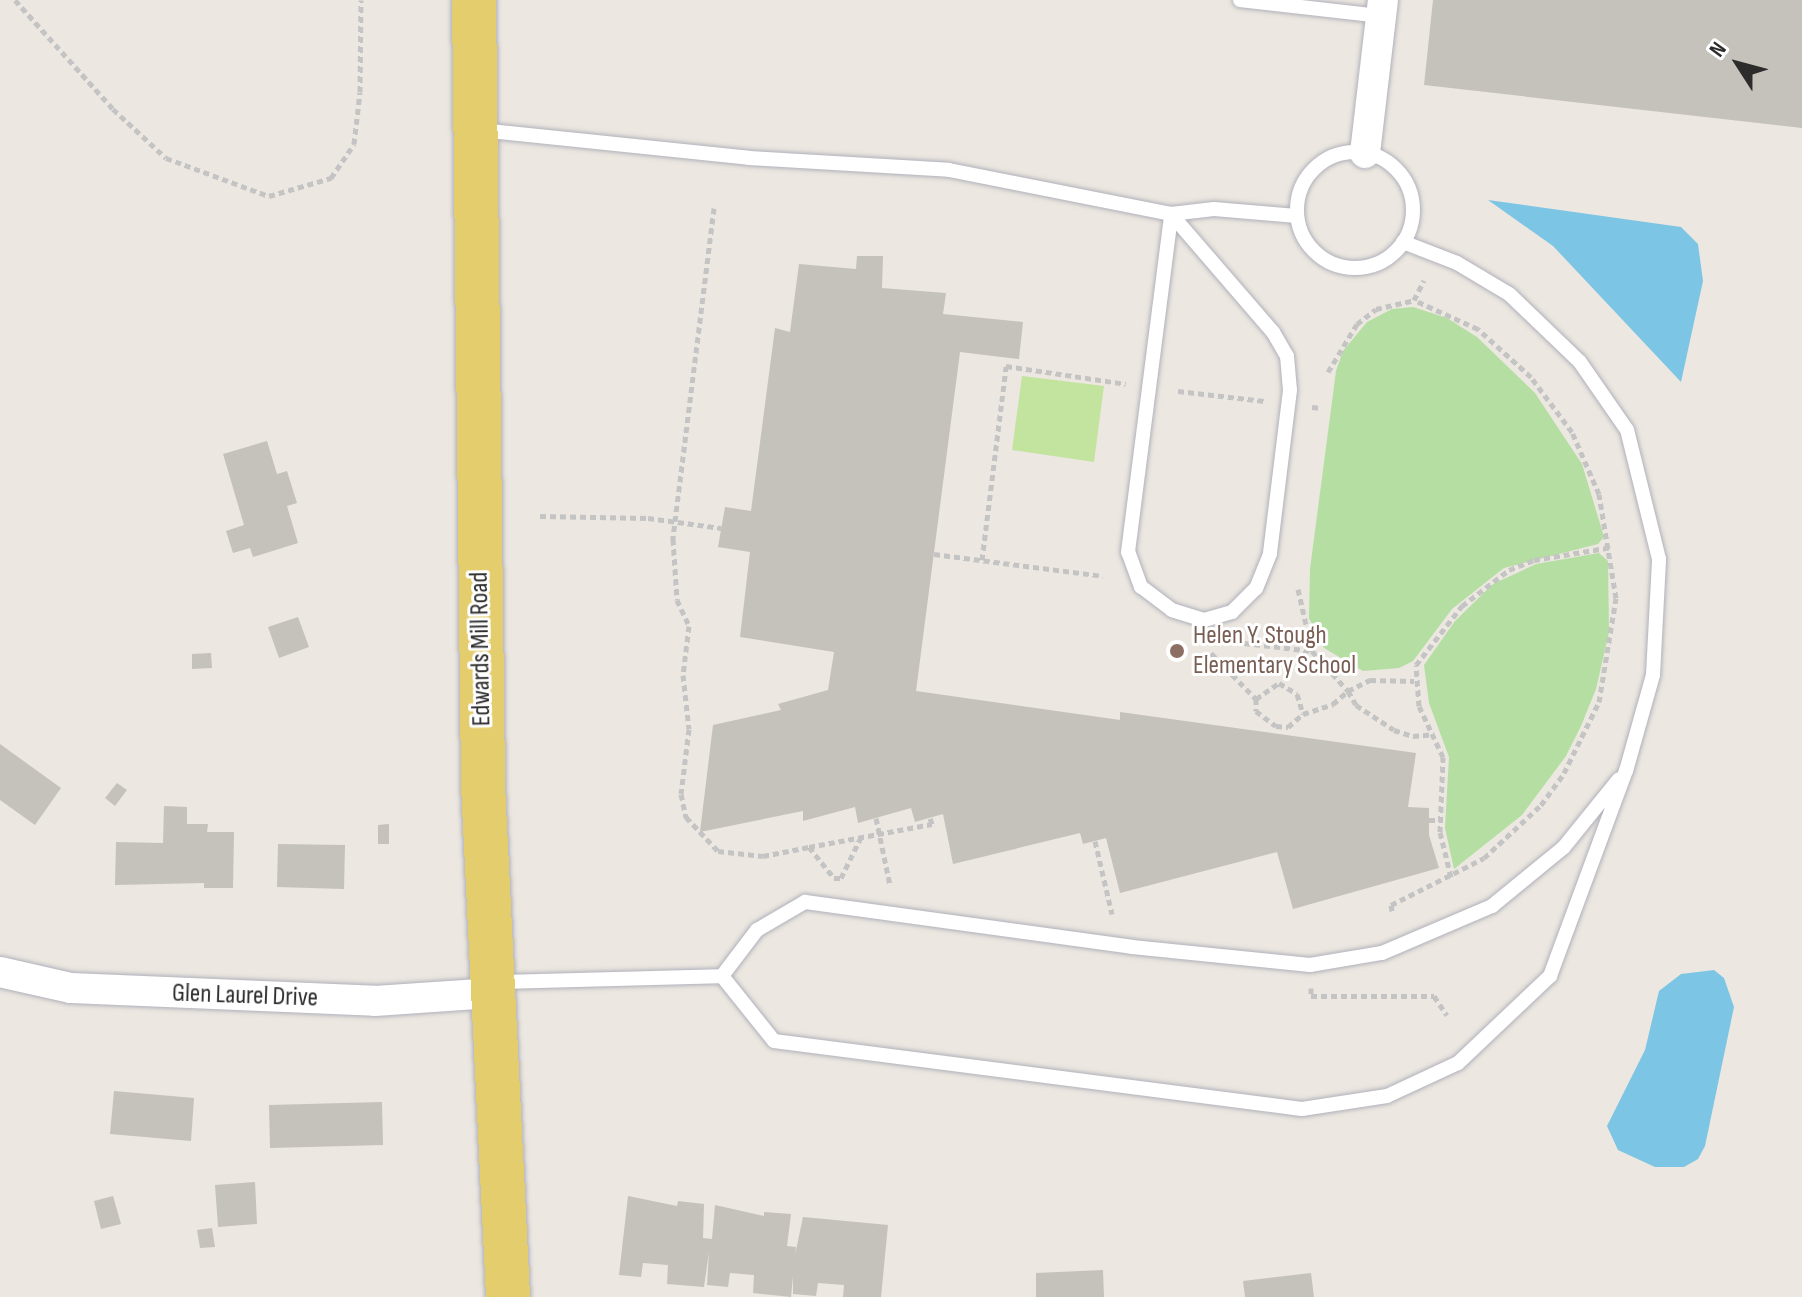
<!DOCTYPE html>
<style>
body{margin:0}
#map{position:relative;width:1802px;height:1297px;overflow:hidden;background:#ece7e0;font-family:"Sofia Sans Condensed",sans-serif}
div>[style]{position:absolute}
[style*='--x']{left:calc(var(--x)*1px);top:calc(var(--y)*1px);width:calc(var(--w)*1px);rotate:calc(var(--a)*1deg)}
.green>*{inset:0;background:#b4dea2}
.pitch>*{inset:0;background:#c3e49e}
.water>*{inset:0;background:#7dc5e4}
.building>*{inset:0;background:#c5c1bb}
.path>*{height:5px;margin-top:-2.5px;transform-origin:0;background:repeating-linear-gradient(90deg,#c4c4c4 0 6px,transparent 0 10px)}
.roads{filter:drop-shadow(0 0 2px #b0b1bb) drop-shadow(0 0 2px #b0b1bb)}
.service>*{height:14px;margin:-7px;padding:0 7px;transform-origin:7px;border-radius:7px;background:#fff}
.service>.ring{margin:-7px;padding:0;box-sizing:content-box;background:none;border:14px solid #fff;border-radius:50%}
.minor>*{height:30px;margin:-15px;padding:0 15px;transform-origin:15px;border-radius:15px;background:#fff}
.primary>*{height:44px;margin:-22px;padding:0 22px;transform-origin:22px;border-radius:22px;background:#e4cd6d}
.dots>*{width:22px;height:22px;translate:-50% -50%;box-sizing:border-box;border:4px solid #fff;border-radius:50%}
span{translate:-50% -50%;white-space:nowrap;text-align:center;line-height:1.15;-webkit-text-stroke:6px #fff;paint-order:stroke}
.education-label{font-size:26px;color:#785e54}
.left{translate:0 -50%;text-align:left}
.street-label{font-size:26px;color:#2c2c2c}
.north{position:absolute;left:1698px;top:24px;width:80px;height:80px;-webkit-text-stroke:6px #fff;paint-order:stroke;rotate:306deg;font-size:22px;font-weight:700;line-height:32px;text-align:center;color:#2c2c2c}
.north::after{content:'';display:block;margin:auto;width:28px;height:36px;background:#2c2c2c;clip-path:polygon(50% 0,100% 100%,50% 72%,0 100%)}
</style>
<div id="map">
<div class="green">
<div style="clip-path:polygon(1413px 307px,1447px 318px,1477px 337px,1535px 393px,1582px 464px,1604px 537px,1598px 544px,1504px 568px,1452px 609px,1413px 661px,1399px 668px,1363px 671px,1324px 648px,1309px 618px,1310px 569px,1336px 371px,1343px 351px,1367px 322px,1392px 309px)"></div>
<div style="clip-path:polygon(1599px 553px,1608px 561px,1609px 632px,1596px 689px,1581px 726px,1566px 756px,1522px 815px,1454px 869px,1445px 828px,1449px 757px,1429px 703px,1424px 665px,1455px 621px,1493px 584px,1536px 564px)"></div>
</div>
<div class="pitch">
<div style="clip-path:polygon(1022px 376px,1104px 386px,1094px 462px,1012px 450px)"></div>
</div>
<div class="water">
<div style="clip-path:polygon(1488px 200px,1681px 227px,1698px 244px,1703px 281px,1681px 382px,1553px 246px)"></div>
<div style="clip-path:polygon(1714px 970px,1724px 978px,1734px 1007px,1705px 1146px,1698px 1159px,1684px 1167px,1655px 1167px,1618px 1150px,1607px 1126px,1645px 1050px,1659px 991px,1681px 974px)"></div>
</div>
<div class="building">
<div style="clip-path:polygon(1433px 0,1802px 0,1802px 128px,1424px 85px)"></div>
<div style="clip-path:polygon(857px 256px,883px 256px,882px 288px,946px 293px,943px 314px,1023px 322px,1019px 359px,960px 352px,916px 691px,1120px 720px,1120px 712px,1416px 753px,1408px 807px,1429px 808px,1429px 835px,1439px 868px,1293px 909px,1277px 852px,1120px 893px,1106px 838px,1083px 844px,1080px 833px,953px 864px,943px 814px,915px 822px,911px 808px,858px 823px,855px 807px,803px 821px,803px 811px,700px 832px,713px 725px,781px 710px,778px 704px,828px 690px,834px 652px,740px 637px,750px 552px,718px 547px,725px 507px,751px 511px,775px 328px,790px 332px,799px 264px,856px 269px)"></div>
<div style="clip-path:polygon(267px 441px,277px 474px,287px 471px,297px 503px,287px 506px,298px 543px,253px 557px,250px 548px,233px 553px,226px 531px,244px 525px,223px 454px)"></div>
<div style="clip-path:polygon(298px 617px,309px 647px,279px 658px,268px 627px)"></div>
<div style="clip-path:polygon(211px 653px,212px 668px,192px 669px,192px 654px)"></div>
<div style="clip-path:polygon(0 744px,61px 788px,35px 825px,0 800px)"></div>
<div style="clip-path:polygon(117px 783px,127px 790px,115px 806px,105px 798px)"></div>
<div style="clip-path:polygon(164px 806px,187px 807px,187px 824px,208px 824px,207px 832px,234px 832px,233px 888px,204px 888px,204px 883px,115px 885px,116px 842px,163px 843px)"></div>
<div style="clip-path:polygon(389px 824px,389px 844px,378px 844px,378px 825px)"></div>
<div style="clip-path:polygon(278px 844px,345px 845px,344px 889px,277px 887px)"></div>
<div style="clip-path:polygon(114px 1091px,194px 1098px,191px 1141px,110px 1134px)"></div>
<div style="clip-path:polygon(382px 1102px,383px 1145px,270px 1148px,269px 1105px)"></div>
<div style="clip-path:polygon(255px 1182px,257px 1224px,218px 1227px,215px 1185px)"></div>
<div style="clip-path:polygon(113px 1196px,121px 1224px,101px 1229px,94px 1201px)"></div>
<div style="clip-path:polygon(628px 1196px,677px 1206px,678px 1201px,704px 1204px,703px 1238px,712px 1239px,715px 1205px,764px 1216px,764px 1212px,791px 1214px,787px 1246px,796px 1247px,795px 1255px,803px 1217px,888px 1225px,881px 1297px,843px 1297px,844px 1285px,818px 1283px,816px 1296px,793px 1294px,793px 1276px,791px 1297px,753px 1293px,754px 1275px,730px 1273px,728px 1287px,707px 1285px,709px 1252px,704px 1287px,667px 1284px,668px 1265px,643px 1263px,641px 1277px,619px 1275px)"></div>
<div style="clip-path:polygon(212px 1228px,215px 1247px,200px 1248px,197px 1230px)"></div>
<div style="clip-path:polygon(1103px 1270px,1104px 1297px,1036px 1297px,1036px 1273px)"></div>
<div style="clip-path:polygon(1311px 1273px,1314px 1297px,1245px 1297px,1243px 1281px)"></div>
</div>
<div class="path">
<div style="--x:15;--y:0;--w:147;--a:48"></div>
<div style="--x:113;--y:109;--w:72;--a:42.8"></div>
<div style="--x:166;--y:158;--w:110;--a:20.3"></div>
<div style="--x:269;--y:196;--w:65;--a:-16.2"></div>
<div style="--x:331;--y:178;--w:41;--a:-55.9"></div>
<div style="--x:354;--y:144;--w:52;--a:-83.4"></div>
<div style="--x:360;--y:92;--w:92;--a:-89.4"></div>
<div style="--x:714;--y:208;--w:334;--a:97.1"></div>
<div style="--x:673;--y:539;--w:61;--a:86.2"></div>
<div style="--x:677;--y:600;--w:29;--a:65"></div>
<div style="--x:689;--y:626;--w:49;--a:97"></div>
<div style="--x:683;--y:675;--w:54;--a:83.7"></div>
<div style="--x:689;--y:729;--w:65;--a:97"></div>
<div style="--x:681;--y:794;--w:24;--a:78"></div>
<div style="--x:686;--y:817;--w:47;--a:46.7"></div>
<div style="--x:718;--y:851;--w:45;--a:6.3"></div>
<div style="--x:763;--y:856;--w:47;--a:-11.1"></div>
<div style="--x:809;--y:847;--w:40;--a:51"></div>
<div style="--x:834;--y:878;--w:7;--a:0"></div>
<div style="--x:841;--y:878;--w:48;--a:-64"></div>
<div style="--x:1328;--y:372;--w:56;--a:-58.9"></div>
<div style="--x:1357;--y:324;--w:24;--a:-38"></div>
<div style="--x:1376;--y:309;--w:39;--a:-13"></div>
<div style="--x:1178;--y:391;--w:87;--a:6.6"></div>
<div style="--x:1312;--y:407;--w:10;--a:6"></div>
<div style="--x:540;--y:516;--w:108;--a:1.1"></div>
<div style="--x:648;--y:518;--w:74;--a:7.8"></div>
<div style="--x:934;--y:554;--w:170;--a:7.4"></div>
<div style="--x:982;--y:560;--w:195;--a:-82.9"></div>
<div style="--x:1006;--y:366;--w:121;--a:8.5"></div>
<div style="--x:1298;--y:589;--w:64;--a:77.3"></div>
<div style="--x:1312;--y:651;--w:54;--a:48"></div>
<div style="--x:1348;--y:691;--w:25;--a:-27"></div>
<div style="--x:1370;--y:680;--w:44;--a:1.3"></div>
<div style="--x:1244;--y:643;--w:68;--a:6.7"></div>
<div style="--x:1211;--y:653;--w:64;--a:45.6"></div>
<div style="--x:1256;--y:699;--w:28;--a:-35"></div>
<div style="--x:1279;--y:683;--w:21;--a:31"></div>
<div style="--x:1297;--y:694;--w:21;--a:73"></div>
<div style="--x:1303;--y:714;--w:32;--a:-18"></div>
<div style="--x:1333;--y:704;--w:20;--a:-41"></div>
<div style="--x:1348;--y:691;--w:16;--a:60"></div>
<div style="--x:1356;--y:705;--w:45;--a:33.3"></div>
<div style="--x:1394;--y:730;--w:20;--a:18"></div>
<div style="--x:1413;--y:736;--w:21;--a:-5"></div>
<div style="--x:1256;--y:699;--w:12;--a:90"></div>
<div style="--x:1256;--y:711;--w:25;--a:37"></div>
<div style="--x:1276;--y:726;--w:12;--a:5"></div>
<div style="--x:1288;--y:727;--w:20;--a:-41"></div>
<div style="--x:876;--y:818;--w:68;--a:78.2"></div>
<div style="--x:1429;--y:820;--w:11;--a:0"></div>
<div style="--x:1095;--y:841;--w:75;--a:76.9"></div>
<div style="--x:809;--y:847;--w:125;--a:-10.6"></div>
<div style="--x:932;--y:824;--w:6;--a:-108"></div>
<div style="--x:1451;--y:877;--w:46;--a:-103.7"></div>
<div style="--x:1440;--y:832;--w:75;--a:-87.7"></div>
<div style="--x:1443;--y:757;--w:56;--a:-115.2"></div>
<div style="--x:1419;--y:706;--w:41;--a:-94.2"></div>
<div style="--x:1416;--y:665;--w:75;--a:-52.1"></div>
<div style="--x:1462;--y:606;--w:59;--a:-37.5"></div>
<div style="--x:1509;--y:570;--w:27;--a:-22"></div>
<div style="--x:1534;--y:560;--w:79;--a:-9.5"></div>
<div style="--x:1392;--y:911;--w:6;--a:-99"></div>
<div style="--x:1391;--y:905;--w:104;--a:-26.8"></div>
<div style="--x:1484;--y:858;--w:78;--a:-42.9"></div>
<div style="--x:1541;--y:805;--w:39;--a:-54"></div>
<div style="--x:1564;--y:773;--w:79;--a:-63.8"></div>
<div style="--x:1599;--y:702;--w:105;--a:-80.7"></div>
<div style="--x:1616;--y:598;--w:105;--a:-99.3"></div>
<div style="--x:1599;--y:494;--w:68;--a:-113.5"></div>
<div style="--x:1572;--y:432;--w:69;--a:-126.7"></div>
<div style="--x:1531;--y:377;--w:72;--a:-137.8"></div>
<div style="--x:1478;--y:329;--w:70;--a:-155.6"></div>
<div style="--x:1414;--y:300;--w:22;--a:-63"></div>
<div style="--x:1311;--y:988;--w:8;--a:90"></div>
<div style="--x:1311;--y:996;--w:123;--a:0"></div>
<div style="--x:1434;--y:996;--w:23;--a:56"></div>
</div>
<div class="roads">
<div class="service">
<div style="--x:1240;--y:0;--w:142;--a:6.5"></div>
<div style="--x:480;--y:130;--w:270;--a:5.9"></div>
<div style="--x:749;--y:158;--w:200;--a:3.4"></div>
<div style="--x:949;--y:170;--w:226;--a:11.2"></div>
<div style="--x:1171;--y:214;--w:43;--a:-6.6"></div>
<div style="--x:1214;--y:209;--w:83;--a:4.8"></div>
<div class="ring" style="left:1297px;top:152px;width:102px;height:102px"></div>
<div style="--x:1171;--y:214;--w:156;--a:49.2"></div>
<div style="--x:1273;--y:332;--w:28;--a:60"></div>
<div style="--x:1287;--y:356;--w:34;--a:85"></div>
<div style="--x:1290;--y:390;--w:165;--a:97"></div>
<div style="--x:1270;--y:554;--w:37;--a:112"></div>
<div style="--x:1256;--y:588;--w:34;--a:135"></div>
<div style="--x:1232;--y:612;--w:29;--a:164"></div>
<div style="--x:1204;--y:620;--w:34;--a:-163"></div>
<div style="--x:1172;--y:610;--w:39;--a:-143"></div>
<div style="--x:1141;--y:587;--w:37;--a:-110"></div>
<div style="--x:1128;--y:552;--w:341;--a:-82.7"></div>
<div style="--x:722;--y:976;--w:83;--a:51.3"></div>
<div style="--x:774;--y:1041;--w:532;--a:7.34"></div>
<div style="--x:1302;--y:1109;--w:86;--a:-8.7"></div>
<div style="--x:1387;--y:1096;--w:78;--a:-24.9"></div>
<div style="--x:1458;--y:1063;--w:127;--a:-43.4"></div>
<div style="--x:1550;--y:976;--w:219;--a:-69.7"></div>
<div style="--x:1626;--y:771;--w:100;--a:-74.3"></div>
<div style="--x:1653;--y:675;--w:116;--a:-87"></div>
<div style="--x:1659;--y:559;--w:133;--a:-103.9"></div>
<div style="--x:1627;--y:430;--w:83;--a:-124.7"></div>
<div style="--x:1580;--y:362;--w:98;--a:-136.2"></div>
<div style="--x:1509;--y:294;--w:61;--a:-149.2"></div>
<div style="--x:1457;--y:263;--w:58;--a:-158.7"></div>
<div style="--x:722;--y:976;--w:58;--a:-52.7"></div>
<div style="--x:757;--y:930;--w:56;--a:-30.3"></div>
<div style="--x:805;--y:902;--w:330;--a:7.8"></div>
<div style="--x:1132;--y:947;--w:179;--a:5.8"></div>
<div style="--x:1310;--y:965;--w:73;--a:-9.5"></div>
<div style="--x:1382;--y:953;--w:120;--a:-23.1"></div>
<div style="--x:1492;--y:906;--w:93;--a:-39.3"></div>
<div style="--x:1564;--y:847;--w:87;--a:-51"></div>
<div style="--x:499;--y:982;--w:223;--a:-1.5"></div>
</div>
<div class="minor">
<div style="--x:1365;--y:153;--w:154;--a:-83.3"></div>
<div style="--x:0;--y:972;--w:73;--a:12.7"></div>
<div style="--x:71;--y:988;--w:304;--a:2.4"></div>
<div style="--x:375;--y:1001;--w:116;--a:-3.9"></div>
</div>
<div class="primary">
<div style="--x:474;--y:0;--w:785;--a:89.34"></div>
<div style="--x:483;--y:785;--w:513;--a:87.2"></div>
</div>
</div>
<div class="dots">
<div style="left:1177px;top:651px;background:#8d6e63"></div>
</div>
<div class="education-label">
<span class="left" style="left:1193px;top:651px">Helen Y. Stough<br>Elementary School</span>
</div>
<div class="street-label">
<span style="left:481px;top:649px;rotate:-91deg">Edwards Mill Road</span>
<span style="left:245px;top:996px;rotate:2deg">Glen Laurel Drive</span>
</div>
<div class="north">N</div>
</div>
